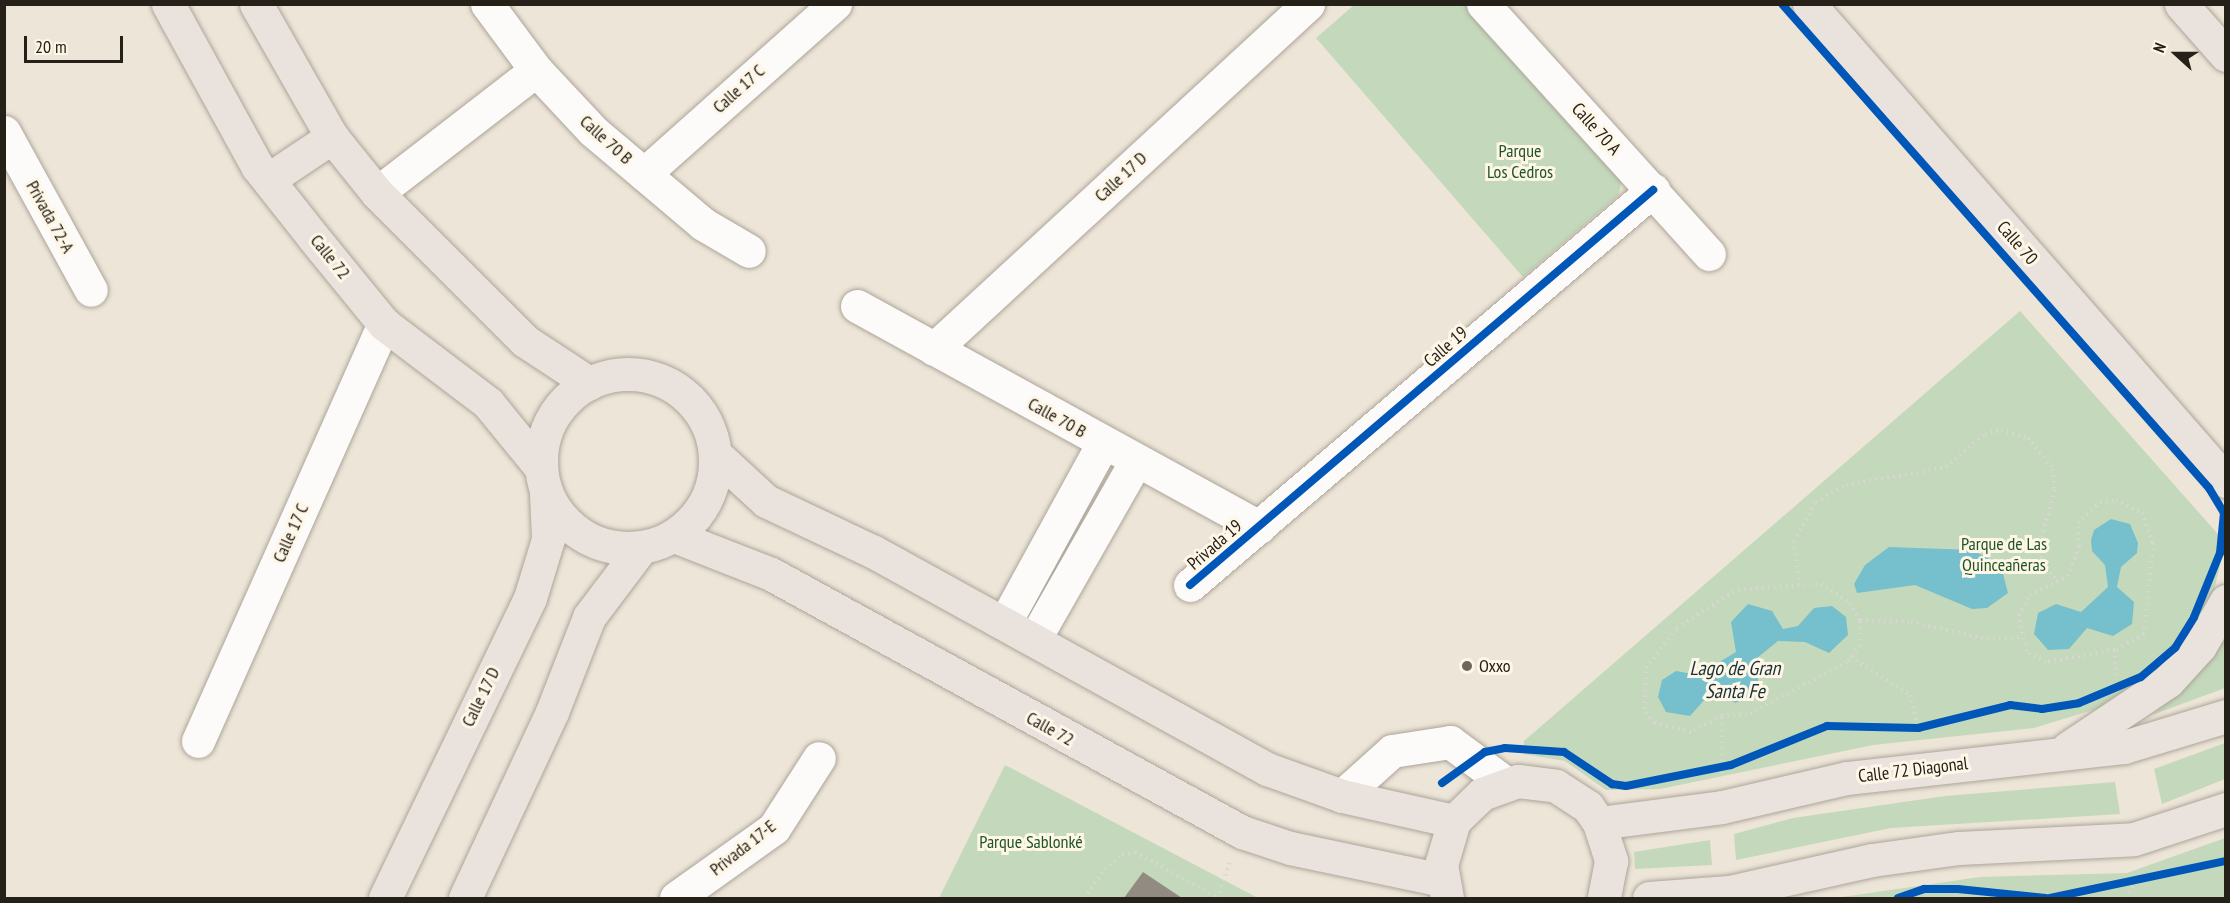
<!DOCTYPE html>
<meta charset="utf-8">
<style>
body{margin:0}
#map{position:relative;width:2230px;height:903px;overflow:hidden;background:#ede5d7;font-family:"PT Sans Narrow",sans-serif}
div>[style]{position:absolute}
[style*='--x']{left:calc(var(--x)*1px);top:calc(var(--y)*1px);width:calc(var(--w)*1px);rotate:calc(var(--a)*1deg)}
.green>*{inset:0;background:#c4d9bb}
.water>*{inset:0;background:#76bfcc}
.building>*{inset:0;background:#928b82}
.path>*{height:4px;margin-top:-2px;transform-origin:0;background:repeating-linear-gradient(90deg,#d9d7d3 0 1.5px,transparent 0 6px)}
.roads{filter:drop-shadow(0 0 2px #aca59a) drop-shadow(0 0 2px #aca59a)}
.minor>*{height:33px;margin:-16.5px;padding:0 16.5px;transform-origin:16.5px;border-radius:16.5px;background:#fcfbf9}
.major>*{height:33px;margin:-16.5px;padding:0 16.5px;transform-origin:16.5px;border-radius:16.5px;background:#eae2dc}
.major>.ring{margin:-16.5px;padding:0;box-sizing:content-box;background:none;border:33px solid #eae2dc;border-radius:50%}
.cycleway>*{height:8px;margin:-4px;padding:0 4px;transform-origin:4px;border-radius:4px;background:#0057b8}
.dots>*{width:16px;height:16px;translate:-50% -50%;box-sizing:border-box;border:3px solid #fef6e7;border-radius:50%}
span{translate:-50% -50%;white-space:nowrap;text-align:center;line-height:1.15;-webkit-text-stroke:6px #fef6e7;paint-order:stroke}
.street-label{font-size:18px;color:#262118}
.park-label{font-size:18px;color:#1f5424}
.poi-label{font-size:18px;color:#262118}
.left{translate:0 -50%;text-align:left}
.water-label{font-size:20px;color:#193137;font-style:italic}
.frame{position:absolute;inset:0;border:6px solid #262118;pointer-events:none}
.north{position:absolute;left:2146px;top:24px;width:60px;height:60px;-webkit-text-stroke:4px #fef6e7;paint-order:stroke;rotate:291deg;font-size:16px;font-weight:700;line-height:24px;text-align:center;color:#262118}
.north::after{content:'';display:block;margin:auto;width:21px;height:27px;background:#262118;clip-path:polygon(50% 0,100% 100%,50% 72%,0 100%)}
.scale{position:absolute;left:24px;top:36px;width:99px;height:27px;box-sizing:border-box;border:3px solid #262118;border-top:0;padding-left:8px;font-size:18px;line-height:21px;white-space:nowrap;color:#262118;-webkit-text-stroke:4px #fef6e7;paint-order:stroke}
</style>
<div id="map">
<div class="green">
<div style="clip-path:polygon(1354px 5px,1477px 5px,1623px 170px,1619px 195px,1523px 277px,1316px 38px)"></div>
<div style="clip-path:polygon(2020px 311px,2225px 542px,2212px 600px,2161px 669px,2106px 706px,2034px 728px,1873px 745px,1660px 789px,1606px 790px,1565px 761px,1524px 754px,1524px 741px)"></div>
<div style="clip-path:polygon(2225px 633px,2225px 688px,2152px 715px,2199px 673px)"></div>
<div style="clip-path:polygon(2225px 743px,2225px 779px,2162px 804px,2154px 769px)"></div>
<div style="clip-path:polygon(1005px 765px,1258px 898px,939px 898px)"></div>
<div style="clip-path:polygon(2115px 782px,2120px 814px,1891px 828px,1736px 860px,1734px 834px,1793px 818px,1945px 796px)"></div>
<div style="clip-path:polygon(2225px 838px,2225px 898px,1835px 898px,1980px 877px,2127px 873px)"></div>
<div style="clip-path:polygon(1710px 840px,1712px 865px,1635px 869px,1634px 852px)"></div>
</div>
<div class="water">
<div style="clip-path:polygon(2111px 519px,2130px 524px,2138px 543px,2137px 553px,2121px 567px,2117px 587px,2134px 602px,2132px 624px,2113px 636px,2087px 628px,2069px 649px,2048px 650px,2034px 634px,2038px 613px,2056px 604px,2081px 612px,2108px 587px,2105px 565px,2092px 551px,2091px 540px,2094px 530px)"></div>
<div style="clip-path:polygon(1889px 547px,1973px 550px,2001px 566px,2008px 593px,1987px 608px,1972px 609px,1915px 585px,1857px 593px,1854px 584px,1865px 565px)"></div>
<div style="clip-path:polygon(1748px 604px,1772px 611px,1783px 629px,1798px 626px,1814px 608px,1832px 606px,1846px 617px,1848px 635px,1829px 653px,1805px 642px,1778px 641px,1757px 658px,1758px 682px,1750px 697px,1735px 703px,1713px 690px,1690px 716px,1666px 712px,1658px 697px,1662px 680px,1676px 671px,1709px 677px,1716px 664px,1736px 652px,1731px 622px)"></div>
</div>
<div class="building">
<div style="clip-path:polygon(1143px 872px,1182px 898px,1124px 898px)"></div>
</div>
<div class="path">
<div style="--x:2116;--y:500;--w:29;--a:27"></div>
<div style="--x:2142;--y:513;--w:32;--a:70"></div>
<div style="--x:2153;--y:543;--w:91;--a:95.6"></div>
<div style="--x:2144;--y:634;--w:33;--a:151"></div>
<div style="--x:2115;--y:650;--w:70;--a:170.1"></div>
<div style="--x:2046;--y:662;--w:23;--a:-151"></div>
<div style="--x:2026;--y:651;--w:37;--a:-101"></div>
<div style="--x:2019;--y:615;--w:23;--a:-61"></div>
<div style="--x:2030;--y:595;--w:42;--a:-26.6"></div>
<div style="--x:2068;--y:576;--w:32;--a:-70"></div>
<div style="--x:2079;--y:546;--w:23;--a:-92"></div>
<div style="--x:2078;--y:523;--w:30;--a:-44"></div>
<div style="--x:2100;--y:502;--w:16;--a:-7"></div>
<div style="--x:1799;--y:585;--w:44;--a:-96.5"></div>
<div style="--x:1794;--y:541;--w:45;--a:-60.6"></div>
<div style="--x:1816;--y:502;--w:34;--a:-30"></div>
<div style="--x:1846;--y:485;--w:102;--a:-10.2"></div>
<div style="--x:1946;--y:467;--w:51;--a:-40.2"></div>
<div style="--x:1985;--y:434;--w:16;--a:-14"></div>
<div style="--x:2001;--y:430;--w:28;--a:17"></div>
<div style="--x:2028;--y:438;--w:40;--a:51"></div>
<div style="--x:2053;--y:469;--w:21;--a:85"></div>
<div style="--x:2055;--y:490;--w:65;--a:106.2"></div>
<div style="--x:2037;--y:552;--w:40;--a:56"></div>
<div style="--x:1860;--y:621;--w:51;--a:1.1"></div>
<div style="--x:1911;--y:622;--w:78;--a:12.6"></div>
<div style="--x:1987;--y:639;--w:32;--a:-4"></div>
<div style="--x:2115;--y:650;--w:25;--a:88"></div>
<div style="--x:1851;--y:657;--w:70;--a:32.8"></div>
<div style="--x:1910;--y:695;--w:34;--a:76"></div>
<div style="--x:1722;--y:773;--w:57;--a:-90"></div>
<div style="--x:1722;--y:716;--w:35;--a:153"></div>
<div style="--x:1691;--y:732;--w:38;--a:-166"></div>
<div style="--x:1654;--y:723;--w:17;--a:-123"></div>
<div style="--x:1645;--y:709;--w:41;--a:-88.6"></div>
<div style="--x:1646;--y:668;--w:51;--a:-52.2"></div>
<div style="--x:1677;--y:628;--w:72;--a:-32.6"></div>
<div style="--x:1738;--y:589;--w:83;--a:-3.4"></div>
<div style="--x:1821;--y:584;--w:35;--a:33"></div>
<div style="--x:1850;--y:603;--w:21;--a:61"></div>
<div style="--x:1860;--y:621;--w:24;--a:90"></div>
<div style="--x:1860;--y:645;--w:21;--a:127"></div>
<div style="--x:1847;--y:662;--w:113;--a:152.1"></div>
<div style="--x:1747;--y:715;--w:25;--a:178"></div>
<div style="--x:1084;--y:898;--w:36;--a:-54"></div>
<div style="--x:1105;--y:869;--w:23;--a:-41"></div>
<div style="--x:1122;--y:854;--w:13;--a:-9"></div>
<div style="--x:1135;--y:852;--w:95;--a:29"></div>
<div style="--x:1217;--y:898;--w:38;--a:-70"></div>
<div style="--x:2126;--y:898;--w:24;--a:-60"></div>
</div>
<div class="roads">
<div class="minor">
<div style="--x:487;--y:4;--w:82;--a:53.4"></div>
<div style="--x:536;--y:70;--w:83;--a:46.9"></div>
<div style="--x:593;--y:131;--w:144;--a:40.2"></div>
<div style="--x:703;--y:224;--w:53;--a:30.4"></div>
<div style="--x:1483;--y:4;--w:337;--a:47.9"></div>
<div style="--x:4;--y:132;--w:180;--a:61.2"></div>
<div style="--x:644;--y:174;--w:256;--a:-41.7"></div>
<div style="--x:377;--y:193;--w:201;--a:-37.7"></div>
<div style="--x:857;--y:306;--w:459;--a:28.8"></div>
<div style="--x:934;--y:349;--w:509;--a:-42.69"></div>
<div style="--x:1190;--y:585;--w:609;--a:-40.47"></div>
<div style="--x:1005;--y:622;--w:204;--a:-61.3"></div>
<div style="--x:1035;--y:638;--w:204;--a:-60.3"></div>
<div style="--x:198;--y:741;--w:457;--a:-66"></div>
<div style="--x:1342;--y:796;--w:67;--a:-42"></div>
<div style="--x:1392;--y:751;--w:59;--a:-8.8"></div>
<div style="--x:1450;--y:742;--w:71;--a:36.4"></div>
<div style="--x:676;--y:898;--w:120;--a:-35.5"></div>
<div style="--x:774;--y:828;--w:83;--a:-57.3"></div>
</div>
<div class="major">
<div style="--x:168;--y:4;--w:185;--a:61.2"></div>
<div style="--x:257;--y:166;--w:90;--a:51.7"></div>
<div style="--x:313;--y:237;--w:112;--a:50.8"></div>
<div style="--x:384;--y:324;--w:131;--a:37.2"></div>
<div style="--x:488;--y:403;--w:84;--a:50.8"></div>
<div style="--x:256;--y:4;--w:153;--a:60.3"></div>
<div style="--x:332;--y:137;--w:72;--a:51.2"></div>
<div style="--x:377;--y:193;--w:209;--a:45"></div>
<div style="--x:525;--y:341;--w:77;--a:33.3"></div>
<div style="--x:1809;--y:4;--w:634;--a:48.84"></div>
<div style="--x:2181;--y:4;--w:68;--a:48.6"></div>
<div style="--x:269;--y:179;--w:76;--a:-33.7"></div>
<div class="ring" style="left:541px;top:374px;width:141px;height:141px"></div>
<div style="--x:716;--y:455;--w:68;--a:42.6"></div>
<div style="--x:766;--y:501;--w:119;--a:25.3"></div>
<div style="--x:874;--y:552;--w:449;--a:28.9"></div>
<div style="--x:1267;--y:769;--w:80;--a:19.8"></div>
<div style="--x:1342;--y:796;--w:115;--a:12.6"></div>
<div style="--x:674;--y:536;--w:104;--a:21.4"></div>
<div style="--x:771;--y:574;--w:537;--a:28.71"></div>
<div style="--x:1242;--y:832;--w:51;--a:18.4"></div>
<div style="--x:1290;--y:848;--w:155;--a:11.9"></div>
<div style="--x:2068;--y:748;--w:120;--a:-33.8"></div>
<div style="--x:2168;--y:681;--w:47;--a:-47.6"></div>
<div style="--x:2200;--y:646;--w:52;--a:-60"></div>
<div style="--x:1599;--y:823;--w:124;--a:-7.4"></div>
<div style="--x:1722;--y:807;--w:128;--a:-13.1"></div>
<div style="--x:1847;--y:778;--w:279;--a:-6.4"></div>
<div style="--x:2124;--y:747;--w:107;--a:-16.9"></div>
<div style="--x:385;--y:898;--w:333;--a:-64.2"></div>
<div style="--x:530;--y:598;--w:62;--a:-73"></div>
<div style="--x:548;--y:539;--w:46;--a:-92.5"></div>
<div style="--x:465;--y:898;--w:205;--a:-64.9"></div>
<div style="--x:552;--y:712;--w:102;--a:-68.7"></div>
<div style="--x:589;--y:617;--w:86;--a:-53"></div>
<div style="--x:1447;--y:898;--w:34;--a:-100"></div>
<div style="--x:1441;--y:865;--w:46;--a:-73.5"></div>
<div style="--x:1454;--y:821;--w:39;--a:-44"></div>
<div style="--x:1482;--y:794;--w:38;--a:-20"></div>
<div style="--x:1518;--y:781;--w:38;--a:7"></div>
<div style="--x:1556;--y:786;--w:38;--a:33"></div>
<div style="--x:1588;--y:807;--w:19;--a:55"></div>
<div style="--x:1599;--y:823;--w:40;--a:72"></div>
<div style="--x:1611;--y:861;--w:38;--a:101"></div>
<div style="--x:1649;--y:898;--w:80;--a:-4.3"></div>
<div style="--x:1729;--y:892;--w:147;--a:-12.6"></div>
<div style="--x:1872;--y:860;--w:88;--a:-7.9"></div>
<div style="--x:1959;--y:848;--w:175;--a:-2.9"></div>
<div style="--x:2134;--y:839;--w:97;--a:-18.1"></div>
</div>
</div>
<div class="cycleway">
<div style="--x:1190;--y:585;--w:609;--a:-40.47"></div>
<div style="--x:1442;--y:783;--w:53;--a:-35.8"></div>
<div style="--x:1485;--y:752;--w:20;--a:-11"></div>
<div style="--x:1505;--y:748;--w:59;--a:3.9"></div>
<div style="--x:1564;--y:752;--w:58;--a:33.7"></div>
<div style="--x:1612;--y:784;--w:14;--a:8"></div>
<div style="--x:1626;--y:786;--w:107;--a:-11.3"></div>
<div style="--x:1731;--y:765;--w:104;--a:-22.1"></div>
<div style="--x:1827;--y:726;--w:91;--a:1.3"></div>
<div style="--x:1918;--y:728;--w:95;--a:-14"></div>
<div style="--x:2010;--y:705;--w:32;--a:7"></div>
<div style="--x:2042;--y:709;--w:37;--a:-9"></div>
<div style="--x:2079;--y:703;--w:67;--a:-22.8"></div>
<div style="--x:2141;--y:677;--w:45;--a:-40.5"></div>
<div style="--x:2175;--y:648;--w:36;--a:-58"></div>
<div style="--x:2194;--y:617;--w:69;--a:-67.9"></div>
<div style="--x:2220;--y:553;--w:40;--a:-84.3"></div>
<div style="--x:2224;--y:513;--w:29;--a:-121"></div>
<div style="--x:2209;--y:488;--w:645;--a:-131.42"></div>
<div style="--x:1898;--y:898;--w:28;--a:-19"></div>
<div style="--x:1924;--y:889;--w:34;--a:0"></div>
<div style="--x:1958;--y:889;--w:88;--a:5.8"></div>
<div style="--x:2050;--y:898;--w:180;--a:-11.9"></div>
</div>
<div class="dots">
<div style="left:1467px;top:666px;background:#6c665b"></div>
</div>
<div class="street-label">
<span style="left:739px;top:89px;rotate:-42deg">Calle 17 C</span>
<span style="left:1596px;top:129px;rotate:48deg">Calle 70 A</span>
<span style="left:606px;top:140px;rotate:42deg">Calle 70 B</span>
<span style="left:1121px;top:177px;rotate:-43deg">Calle 17 D</span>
<span style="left:50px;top:217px;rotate:61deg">Privada 72-A</span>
<span style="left:2017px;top:243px;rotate:49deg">Calle 70</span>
<span style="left:330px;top:257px;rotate:51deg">Calle 72</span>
<span style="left:1446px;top:347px;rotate:-41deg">Calle 19</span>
<span style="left:1057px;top:418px;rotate:29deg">Calle 70 B</span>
<span style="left:291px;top:533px;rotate:-66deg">Calle 17 C</span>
<span style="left:1215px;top:545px;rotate:-41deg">Privada 19</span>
<span style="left:481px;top:697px;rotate:-64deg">Calle 17 D</span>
<span style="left:1050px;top:729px;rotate:29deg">Calle 72</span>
<span style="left:1913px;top:770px;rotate:-7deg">Calle 72 Diagonal</span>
<span style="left:743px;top:848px;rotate:-38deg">Privada 17-E</span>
</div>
<div class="park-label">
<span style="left:1520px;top:162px">Parque<br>Los Cedros</span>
<span style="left:2004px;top:555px">Parque de Las<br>Quinceañeras</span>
<span style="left:1031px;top:842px">Parque Sablonké</span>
</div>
<div class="poi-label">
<span class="left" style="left:1479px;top:666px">Oxxo</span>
</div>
<div class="water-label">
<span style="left:1735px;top:680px">Lago de Gran<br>Santa Fe</span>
</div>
<div class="frame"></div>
<div class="north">N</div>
<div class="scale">20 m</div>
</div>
